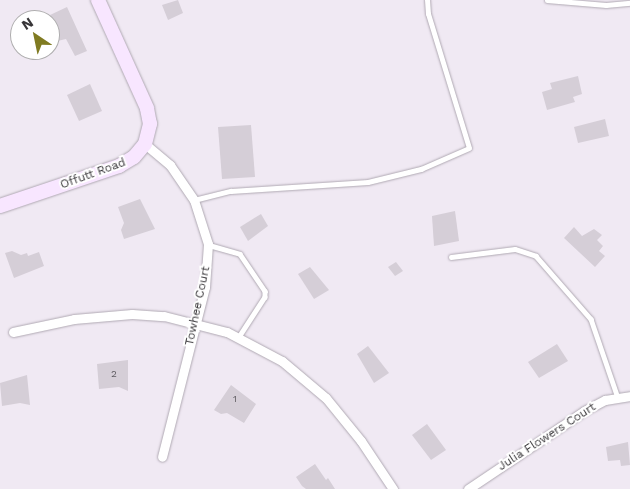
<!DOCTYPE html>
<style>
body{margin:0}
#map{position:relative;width:630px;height:489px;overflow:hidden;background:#f0e9f3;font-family:"Work Sans",sans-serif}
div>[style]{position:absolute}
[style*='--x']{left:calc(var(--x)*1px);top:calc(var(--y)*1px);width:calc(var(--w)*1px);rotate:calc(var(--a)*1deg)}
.building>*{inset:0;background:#d5ced7}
.roads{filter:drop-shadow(0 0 1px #b0a9b3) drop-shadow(0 0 1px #b0a9b3)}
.lane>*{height:4.5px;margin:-2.25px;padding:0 2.25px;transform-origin:2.25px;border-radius:2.25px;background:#fff}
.street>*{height:9px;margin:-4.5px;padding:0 4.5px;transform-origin:4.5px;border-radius:4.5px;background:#fff}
.secondary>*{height:14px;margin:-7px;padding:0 7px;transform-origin:7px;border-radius:7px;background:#f8e6ff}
span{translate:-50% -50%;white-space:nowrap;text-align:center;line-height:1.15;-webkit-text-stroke:4px #fff;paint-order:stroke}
.number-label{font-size:10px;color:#5e5b60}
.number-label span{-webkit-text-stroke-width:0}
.street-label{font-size:12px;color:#373538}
.north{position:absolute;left:10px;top:10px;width:50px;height:50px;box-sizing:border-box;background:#fff;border:1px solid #afaeaf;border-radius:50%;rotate:326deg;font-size:14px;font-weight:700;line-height:20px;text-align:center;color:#373538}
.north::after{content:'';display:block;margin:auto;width:18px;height:22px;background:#807b22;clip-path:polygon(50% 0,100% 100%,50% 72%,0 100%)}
</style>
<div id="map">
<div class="building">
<div style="clip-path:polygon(178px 0,183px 13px,168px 20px,162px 5px)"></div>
<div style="clip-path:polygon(67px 7px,87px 51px,75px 56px,66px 39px,53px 42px,50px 35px,50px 30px,55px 27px,50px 15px)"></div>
<div style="clip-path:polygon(578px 76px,582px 94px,573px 97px,575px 102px,547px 110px,542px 92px,552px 89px,550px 83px)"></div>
<div style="clip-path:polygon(90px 84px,102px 111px,79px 121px,67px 95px)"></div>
<div style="clip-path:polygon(605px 119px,609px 136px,578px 143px,574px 127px)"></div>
<div style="clip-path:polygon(251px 125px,255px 177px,222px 179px,218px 127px)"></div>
<div style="clip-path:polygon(140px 199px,155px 229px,124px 239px,121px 230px,124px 223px,118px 207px)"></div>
<div style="clip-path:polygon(455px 211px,459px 241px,434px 246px,432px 216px)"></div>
<div style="clip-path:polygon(261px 214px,268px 226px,248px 241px,240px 227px)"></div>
<div style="clip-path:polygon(574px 227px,582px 236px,594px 229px,602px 235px,597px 240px,603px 246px,599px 251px,605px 256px,595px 267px,564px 238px)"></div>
<div style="clip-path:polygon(12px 251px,21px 255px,27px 253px,28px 256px,39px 252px,44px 266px,14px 278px,5px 253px)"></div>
<div style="clip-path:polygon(396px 262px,403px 271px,395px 276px,388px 267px)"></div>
<div style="clip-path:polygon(310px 267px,329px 290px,314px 299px,298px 274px)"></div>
<div style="clip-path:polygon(557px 344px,568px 361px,539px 378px,528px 362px)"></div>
<div style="clip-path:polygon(368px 346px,389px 373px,374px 383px,357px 354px)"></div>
<div style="clip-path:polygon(128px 360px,128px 391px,119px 387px,99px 389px,97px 364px)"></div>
<div style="clip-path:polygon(27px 375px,30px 405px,20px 403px,2px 406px,0 383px)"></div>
<div style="clip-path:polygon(231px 385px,256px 404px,244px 423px,227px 413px,221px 414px,214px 410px)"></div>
<div style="clip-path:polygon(427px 424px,446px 450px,431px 460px,412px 435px)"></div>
<div style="clip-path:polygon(628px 442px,630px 465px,621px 466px,620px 460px,608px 461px,606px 447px)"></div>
<div style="clip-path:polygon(315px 464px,326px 480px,328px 478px,335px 489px,306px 489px,302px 486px,296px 477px)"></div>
</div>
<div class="roads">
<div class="lane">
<div style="--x:547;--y:0;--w:59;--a:4.8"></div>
<div style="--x:606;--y:5;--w:24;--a:-5"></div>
<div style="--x:194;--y:200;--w:38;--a:-14"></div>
<div style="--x:231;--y:191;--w:137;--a:-3.8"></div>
<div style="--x:368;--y:182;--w:55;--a:-13.8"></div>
<div style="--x:421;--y:169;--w:52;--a:-23.6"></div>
<div style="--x:469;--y:148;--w:140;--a:-107"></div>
<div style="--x:428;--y:14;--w:14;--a:-94"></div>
<div style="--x:209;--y:245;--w:32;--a:16"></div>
<div style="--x:240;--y:254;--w:45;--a:56"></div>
<div style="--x:265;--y:291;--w:6;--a:90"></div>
<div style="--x:265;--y:297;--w:48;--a:123"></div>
<div style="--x:451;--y:257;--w:64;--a:-7.1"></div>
<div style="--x:515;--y:249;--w:22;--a:18"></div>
<div style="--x:536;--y:256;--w:84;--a:48.9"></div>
<div style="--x:591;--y:319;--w:83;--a:71.1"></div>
</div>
<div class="street">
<div style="--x:145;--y:144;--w:33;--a:40"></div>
<div style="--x:170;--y:165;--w:42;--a:55.6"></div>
<div style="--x:194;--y:200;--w:46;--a:72.3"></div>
<div style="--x:208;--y:244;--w:43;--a:94"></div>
<div style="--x:205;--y:287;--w:175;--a:104.2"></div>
<div style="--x:13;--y:332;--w:62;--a:-12"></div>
<div style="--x:74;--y:319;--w:58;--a:-4.9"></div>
<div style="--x:132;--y:314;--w:32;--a:4"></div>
<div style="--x:164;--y:316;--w:65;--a:14.3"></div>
<div style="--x:227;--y:332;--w:62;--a:27.8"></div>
<div style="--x:282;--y:361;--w:57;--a:40.1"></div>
<div style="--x:326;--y:398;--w:55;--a:50.9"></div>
<div style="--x:361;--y:441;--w:58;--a:56.3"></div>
<div style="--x:468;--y:489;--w:140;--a:-33.9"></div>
<div style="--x:584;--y:411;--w:24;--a:-28"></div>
<div style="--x:605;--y:400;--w:25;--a:-9"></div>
</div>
<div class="secondary">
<div style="--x:0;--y:206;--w:126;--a:-18.6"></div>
<div style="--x:119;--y:166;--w:17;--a:-31"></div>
<div style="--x:134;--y:157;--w:17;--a:-50"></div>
<div style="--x:145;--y:144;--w:21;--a:-76"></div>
<div style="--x:150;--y:124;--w:16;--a:-101"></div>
<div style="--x:147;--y:108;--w:119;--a:-114.4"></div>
</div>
</div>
<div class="number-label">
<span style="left:114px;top:374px">2</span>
<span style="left:235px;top:399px">1</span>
</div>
<div class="street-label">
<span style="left:93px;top:174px;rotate:-20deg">Offutt Road</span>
<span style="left:198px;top:306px;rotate:-78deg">Towhee Court</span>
<span style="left:547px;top:437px;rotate:-33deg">Julia Flowers Court</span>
</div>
<div class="north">N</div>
</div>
